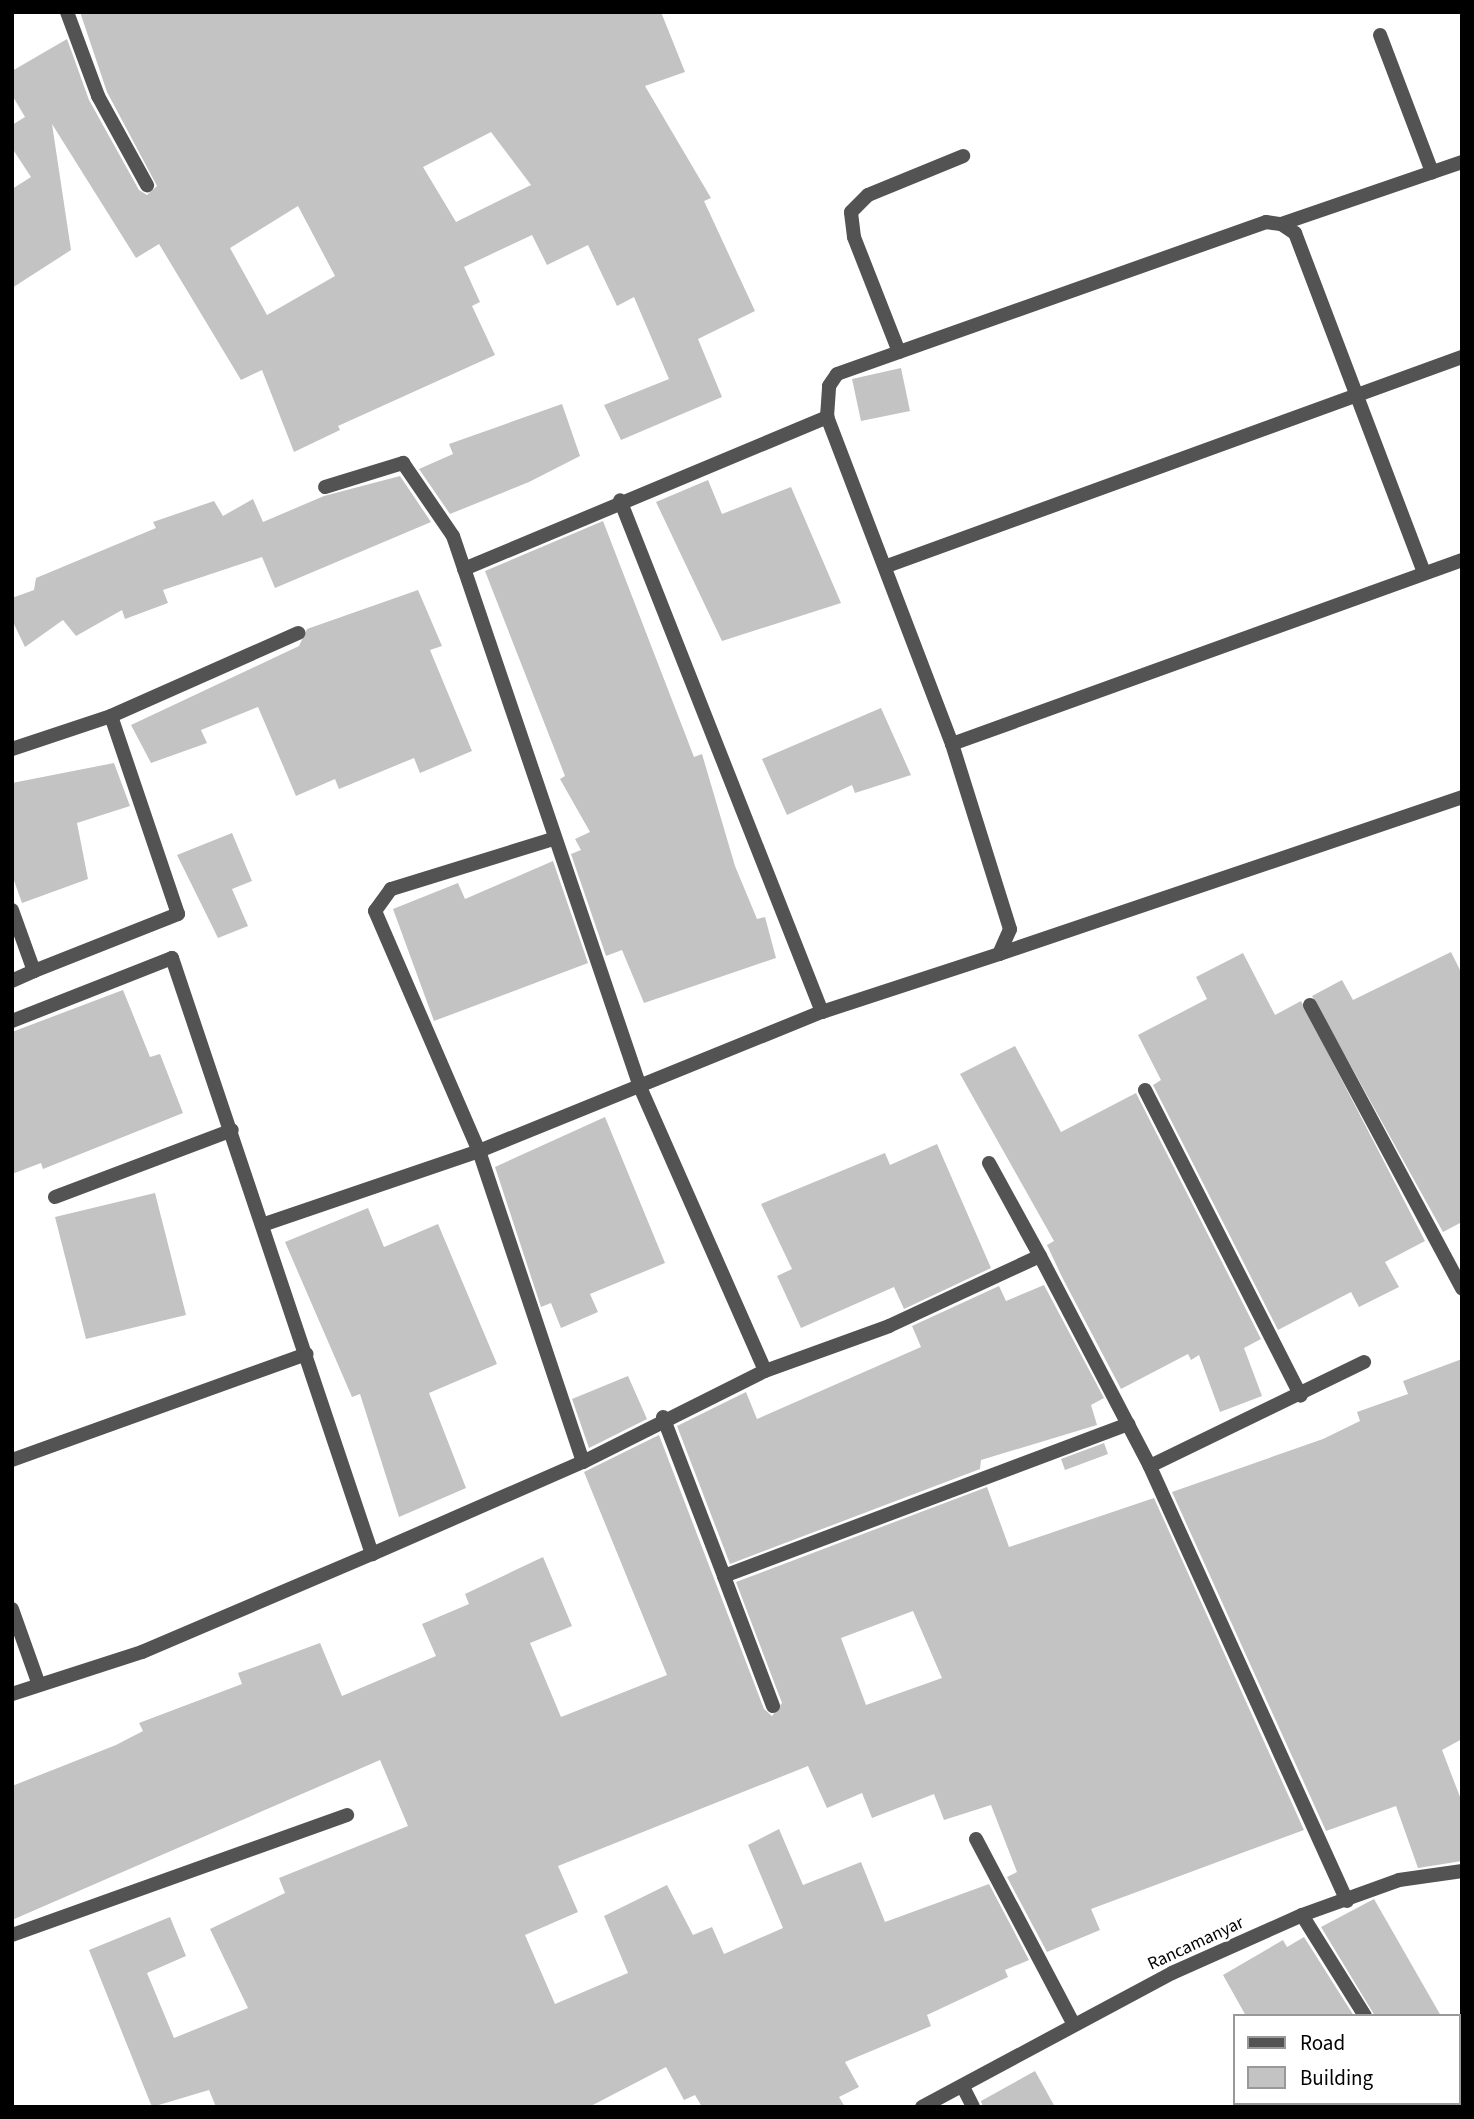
<!DOCTYPE html>
<style>
body{margin:0}
#map{position:relative;width:1474px;height:2119px;overflow:hidden;background:#fff;font-family:"Source Sans 3",sans-serif}
div>[style]{position:absolute}
[style*='--x']{left:calc(var(--x)*1px);top:calc(var(--y)*1px);width:calc(var(--w)*1px);rotate:calc(var(--a)*1deg)}
.building>*{inset:0;background:#c3c3c3}
.minor>*{height:14px;margin:-7px;padding:0 7px;transform-origin:7px;border-radius:7px;background:#535353}
span{translate:-50% -50%;white-space:nowrap;text-align:center;line-height:1.15;-webkit-text-stroke:5px #fff;paint-order:stroke}
.street-label{font-size:18px;color:#000}
.frame{position:absolute;inset:0;border:14px solid #000;pointer-events:none}
.legend{position:absolute;left:1233px;top:2014px;width:228px;height:91px;box-sizing:border-box;background:#fff;border:2px solid #999;margin:0;padding:9px 12px;list-style:none;font-size:21px;color:#000}
.legend li{display:flex;align-items:center;gap:14px;height:35px}
.legend b{width:35px;border:2px solid #999}
</style>
<div id="map">
<div class="building">
<div style="clip-path:polygon(evenodd,80px 12px,661px 12px,685px 72px,645px 86px,711px 198px,704px 201px,755px 311px,698px 339px,722px 397px,621px 440px,604px 405px,669px 379px,634px 297px,617px 306px,588px 245px,547px 265px,532px 235px,464px 267px,480px 302px,472px 306px,495px 355px,338px 426px,340px 430px,294px 452px,262px 370px,241px 380px,159px 244px,136px 258px,52px 124px,71px 250px,12px 288px,12px 189px,31px 177px,12px 148px,12px 125px,25px 117px,12px 95px,12px 71px,67px 39px,89px 100px,139px 190px,147px 195px,157px 186px,107px 92px,80px 12px,491px 132px,531px 185px,456px 222px,423px 167px,491px 132px,80px 12px,298px 206px,335px 276px,267px 315px,230px 248px,298px 206px)"></div>
<div style="clip-path:polygon(901px 368px,910px 411px,861px 421px,852px 379px)"></div>
<div style="clip-path:polygon(562px 404px,580px 456px,529px 482px,450px 514px,419px 469px,453px 454px,449px 444px)"></div>
<div style="clip-path:polygon(400px 476px,431px 522px,275px 588px,262px 557px,163px 590px,168px 603px,125px 619px,122px 610px,76px 636px,63px 620px,25px 647px,12px 620px,12px 598px,34px 590px,36px 578px,156px 528px,153px 522px,214px 501px,223px 516px,253px 499px,263px 522px,324px 496px)"></div>
<div style="clip-path:polygon(708px 480px,722px 514px,791px 487px,841px 603px,722px 641px,656px 502px)"></div>
<div style="clip-path:polygon(603px 521px,694px 757px,702px 754px,735px 866px,757px 919px,765px 917px,776px 958px,644px 1003px,622px 950px,606px 956px,571px 854px,581px 850px,575px 839px,590px 832px,560px 779px,565px 776px,485px 571px)"></div>
<div style="clip-path:polygon(418px 590px,442px 646px,430px 650px,472px 751px,420px 773px,414px 758px,339px 789px,335px 779px,296px 796px,258px 707px,201px 730px,207px 743px,151px 763px,131px 725px,299px 646px,307px 629px)"></div>
<div style="clip-path:polygon(881px 708px,911px 775px,855px 793px,852px 785px,787px 815px,762px 759px)"></div>
<div style="clip-path:polygon(114px 763px,130px 806px,77px 823px,88px 879px,22px 903px,12px 875px,12px 783px)"></div>
<div style="clip-path:polygon(232px 833px,252px 881px,232px 889px,248px 926px,218px 938px,177px 855px)"></div>
<div style="clip-path:polygon(553px 861px,588px 963px,434px 1021px,393px 909px,458px 883px,465px 899px)"></div>
<div style="clip-path:polygon(1451px 952px,1462px 974px,1462px 1222px,1443px 1232px,1312px 996px,1342px 980px,1353px 1000px)"></div>
<div style="clip-path:polygon(1243px 953px,1275px 1015px,1301px 1001px,1425px 1241px,1385px 1262px,1399px 1287px,1359px 1307px,1351px 1292px,1278px 1330px,1153px 1085px,1161px 1080px,1138px 1035px,1207px 999px,1196px 977px)"></div>
<div style="clip-path:polygon(123px 990px,150px 1057px,160px 1054px,183px 1113px,43px 1169px,41px 1163px,12px 1174px,12px 1032px)"></div>
<div style="clip-path:polygon(1015px 1046px,1061px 1132px,1136px 1093px,1261px 1339px,1244px 1348px,1262px 1396px,1220px 1412px,1199px 1355px,1191px 1360px,1188px 1354px,1121px 1389px,1062px 1277px,1047px 1245px,1054px 1241px,960px 1074px)"></div>
<div style="clip-path:polygon(605px 1117px,665px 1263px,590px 1294px,598px 1312px,561px 1328px,551px 1303px,541px 1307px,495px 1167px)"></div>
<div style="clip-path:polygon(937px 1144px,991px 1268px,904px 1309px,894px 1287px,801px 1328px,777px 1276px,792px 1269px,761px 1204px,885px 1153px,890px 1165px)"></div>
<div style="clip-path:polygon(155px 1193px,186px 1315px,86px 1339px,55px 1217px)"></div>
<div style="clip-path:polygon(368px 1208px,384px 1247px,438px 1224px,497px 1364px,429px 1393px,466px 1488px,399px 1517px,360px 1394px,352px 1397px,285px 1242px)"></div>
<div style="clip-path:polygon(1044px 1285px,1104px 1398px,1091px 1405px,1097px 1425px,981px 1460px,980px 1469px,730px 1564px,677px 1426px,746px 1392px,757px 1419px,921px 1347px,912px 1326px,999px 1286px,1006px 1301px)"></div>
<div style="clip-path:polygon(1462px 1359px,1462px 1739px,1442px 1750px,1462px 1802px,1462px 1861px,1418px 1868px,1396px 1806px,1326px 1831px,1172px 1492px,1323px 1439px,1360px 1421px,1357px 1412px,1408px 1394px,1403px 1381px)"></div>
<div style="clip-path:polygon(628px 1376px,647px 1419px,589px 1448px,572px 1399px)"></div>
<div style="clip-path:polygon(evenodd,659px 1435px,764px 1709px,772px 1716px,782px 1703px,736px 1582px,987px 1487px,1009px 1547px,1154px 1498px,1304px 1830px,1091px 1909px,1100px 1930px,1047px 1952px,1007px 1877px,1017px 1872px,991px 1805px,944px 1820px,934px 1794px,872px 1818px,862px 1793px,827px 1808px,808px 1766px,558px 1866px,578px 1912px,525px 1935px,555px 2004px,628px 1973px,604px 1916px,667px 1885px,693px 1935px,712px 1927px,724px 1954px,783px 1928px,748px 1845px,779px 1829px,803px 1885px,861px 1862px,885px 1922px,989px 1884px,1029px 1960px,1005px 1970px,1008px 1977px,927px 2015px,931px 2026px,845px 2062px,859px 2087px,839px 2097px,845px 2107px,702px 2107px,695px 2095px,684px 2100px,666px 2067px,589px 2107px,216px 2107px,209px 2090px,152px 2107px,89px 1950px,170px 1917px,186px 1956px,147px 1973px,174px 2038px,248px 2008px,210px 1929px,285px 1893px,279px 1878px,408px 1826px,380px 1760px,12px 1920px,12px 1786px,116px 1745px,143px 1731px,139px 1723px,242px 1684px,238px 1673px,320px 1643px,342px 1696px,436px 1656px,422px 1624px,469px 1604px,465px 1594px,543px 1557px,572px 1626px,530px 1643px,561px 1717px,667px 1675px,584px 1472px,659px 1435px,913px 1611px,942px 1678px,866px 1705px,841px 1638px,913px 1611px)"></div>
<div style="clip-path:polygon(1104px 1443px,1108px 1454px,1065px 1470px,1061px 1459px)"></div>
<div style="clip-path:polygon(1374px 1899px,1441px 2016px,1375px 2016px,1321px 1927px)"></div>
<div style="clip-path:polygon(1304px 1937px,1354px 2016px,1246px 2016px,1223px 1975px,1283px 1940px,1287px 1947px)"></div>
<div style="clip-path:polygon(1035px 2071px,1055px 2107px,983px 2107px,981px 2101px)"></div>
</div>
<div class="minor">
<div style="--x:67;--y:12;--w:90;--a:69.7"></div>
<div style="--x:98;--y:96;--w:102;--a:61.2"></div>
<div style="--x:1380;--y:35;--w:147;--a:69.2"></div>
<div style="--x:1281;--y:224;--w:191;--a:-18.9"></div>
<div style="--x:899;--y:352;--w:123;--a:-111.4"></div>
<div style="--x:854;--y:237;--w:25;--a:-97"></div>
<div style="--x:851;--y:212;--w:24;--a:-45"></div>
<div style="--x:868;--y:195;--w:103;--a:-22.3"></div>
<div style="--x:325;--y:487;--w:82;--a:-17.1"></div>
<div style="--x:403;--y:463;--w:88;--a:55.6"></div>
<div style="--x:453;--y:536;--w:582;--a:71.25"></div>
<div style="--x:640;--y:1087;--w:310;--a:66.2"></div>
<div style="--x:887;--y:566;--w:612;--a:-19.98"></div>
<div style="--x:464;--y:569;--w:394;--a:-22.7"></div>
<div style="--x:952;--y:744;--w:542;--a:-19.84"></div>
<div style="--x:12;--y:749;--w:104;--a:-18.4"></div>
<div style="--x:111;--y:716;--w:205;--a:-23.9"></div>
<div style="--x:553;--y:839;--w:170;--a:162.8"></div>
<div style="--x:391;--y:889;--w:27;--a:126"></div>
<div style="--x:375;--y:911;--w:262;--a:66.6"></div>
<div style="--x:479;--y:1151;--w:328;--a:71.5"></div>
<div style="--x:12;--y:910;--w:65;--a:70.2"></div>
<div style="--x:34;--y:971;--w:24;--a:156"></div>
<div style="--x:999;--y:954;--w:489;--a:-18.7"></div>
<div style="--x:34;--y:971;--w:155;--a:-21.6"></div>
<div style="--x:178;--y:914;--w:209;--a:-108.7"></div>
<div style="--x:1310;--y:1005;--w:322;--a:61.8"></div>
<div style="--x:822;--y:1012;--w:186;--a:-18.1"></div>
<div style="--x:999;--y:954;--w:27;--a:-66"></div>
<div style="--x:1010;--y:929;--w:194;--a:-107.4"></div>
<div style="--x:952;--y:744;--w:350;--a:-110.9"></div>
<div style="--x:827;--y:417;--w:31;--a:-86"></div>
<div style="--x:829;--y:386;--w:14;--a:-56"></div>
<div style="--x:837;--y:374;--w:455;--a:-19.5"></div>
<div style="--x:1266;--y:222;--w:15;--a:8"></div>
<div style="--x:1281;--y:224;--w:17;--a:33"></div>
<div style="--x:1295;--y:233;--w:364;--a:69.2"></div>
<div style="--x:12;--y:1021;--w:172;--a:-21.5"></div>
<div style="--x:172;--y:958;--w:629;--a:71.45"></div>
<div style="--x:1145;--y:1090;--w:343;--a:63"></div>
<div style="--x:989;--y:1163;--w:106;--a:61.3"></div>
<div style="--x:55;--y:1197;--w:189;--a:-20.7"></div>
<div style="--x:262;--y:1225;--w:229;--a:-18.8"></div>
<div style="--x:479;--y:1151;--w:370;--a:-22.1"></div>
<div style="--x:822;--y:1012;--w:550;--a:-111.53"></div>
<div style="--x:663;--y:1417;--w:170;--a:69"></div>
<div style="--x:12;--y:1460;--w:313;--a:-19.8"></div>
<div style="--x:12;--y:1609;--w:77;--a:70.4"></div>
<div style="--x:12;--y:1694;--w:137;--a:-17.9"></div>
<div style="--x:142;--y:1652;--w:250;--a:-23.1"></div>
<div style="--x:372;--y:1554;--w:230;--a:-23.6"></div>
<div style="--x:583;--y:1462;--w:203;--a:-26.6"></div>
<div style="--x:765;--y:1371;--w:132;--a:-19.9"></div>
<div style="--x:889;--y:1326;--w:166;--a:-24.9"></div>
<div style="--x:1040;--y:1256;--w:237;--a:62.4"></div>
<div style="--x:773;--y:1706;--w:139;--a:-110.7"></div>
<div style="--x:724;--y:1576;--w:432;--a:-20.6"></div>
<div style="--x:976;--y:1839;--w:210;--a:62.2"></div>
<div style="--x:1347;--y:1901;--w:478;--a:-114.4"></div>
<div style="--x:1150;--y:1466;--w:238;--a:-25.9"></div>
<div style="--x:1302;--y:1915;--w:119;--a:58"></div>
<div style="--x:12;--y:1935;--w:356;--a:-19.7"></div>
<div style="--x:963;--y:2087;--w:22;--a:63"></div>
<div style="--x:1419;--y:2103;--w:4;--a:63"></div>
<div style="--x:922;--y:2107;--w:284;--a:-28.2"></div>
<div style="--x:1172;--y:1973;--w:142;--a:-24"></div>
<div style="--x:1302;--y:1915;--w:103;--a:-19.8"></div>
<div style="--x:1399;--y:1880;--w:64;--a:-8.1"></div>
</div>
<div class="street-label">
<span style="left:1196px;top:1944px;rotate:-25deg">Rancamanyar</span>
</div>
<div class="frame"></div>
<ul class="legend">
<li><b style="height:9px;background:#535353"></b>Road</li>
<li><b style="height:19px;background:#c3c3c3"></b>Building</li>
</ul>
</div>
